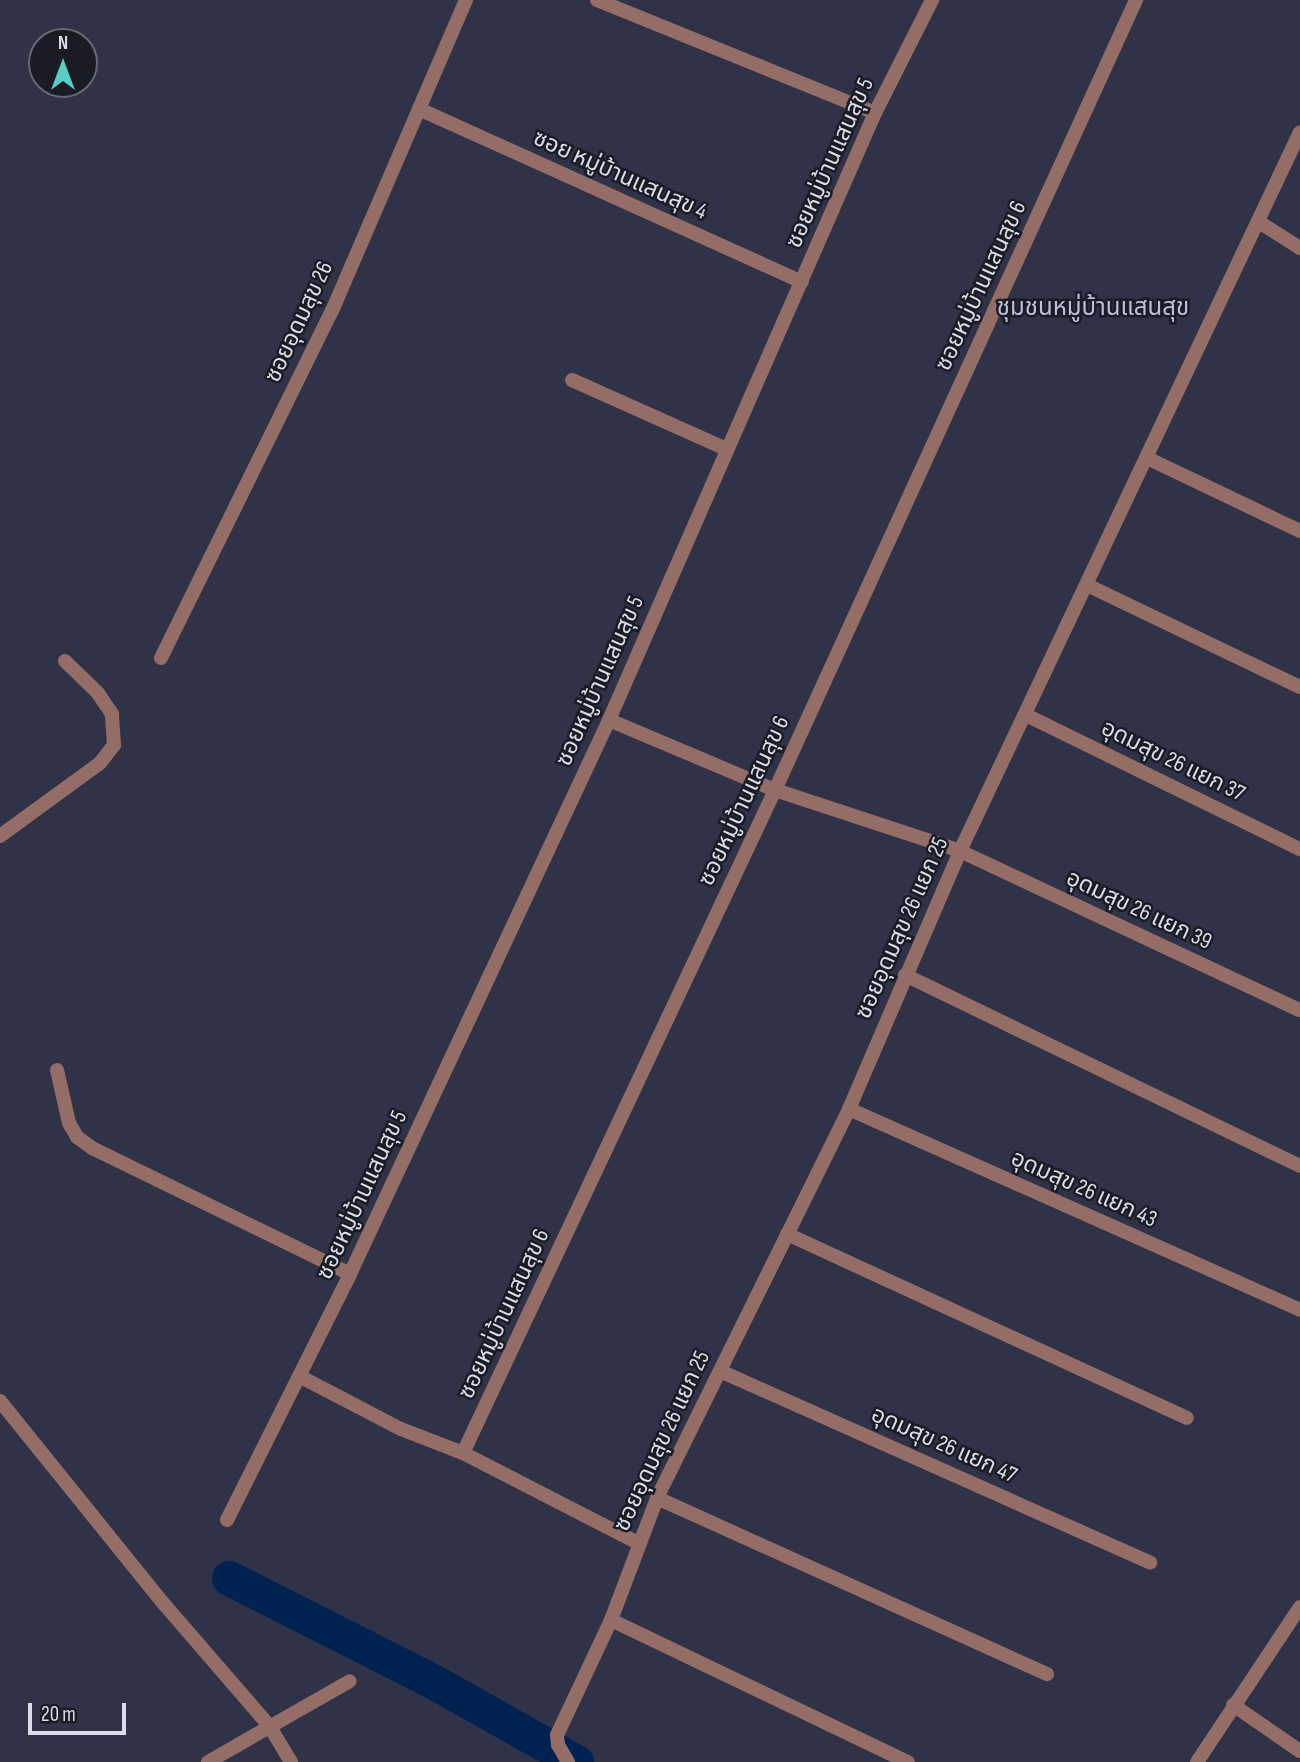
<!DOCTYPE html>
<meta charset="utf-8">
<style>
body{margin:0}
#map{position:relative;width:1300px;height:1762px;overflow:hidden;background:#303248;font-family:"Sofia Sans Condensed","Noto Sans Thai",sans-serif}
div>[style]{position:absolute}
[style*='--x']{left:calc(var(--x)*1px);top:calc(var(--y)*1px);width:calc(var(--w)*1px);rotate:calc(var(--a)*1deg)}
.canal>*{height:35px;margin:-17.5px;padding:0 17.5px;transform-origin:17.5px;border-radius:17.5px;background:#002250}
.street>*{height:14px;margin:-7px;padding:0 7px;transform-origin:7px;border-radius:7px;background:#956d67}
span{translate:-50% -50%;white-space:nowrap;text-align:center;line-height:1.15;-webkit-text-stroke:5px #1a1b25;paint-order:stroke}
.street-label{font-size:23px;color:#dbdcea}
.neighbourhood-label{font-size:24px;color:#bcbfdb}
.north{position:absolute;left:28px;top:28px;width:70px;height:70px;box-sizing:border-box;background:#1a1b25;border:2px solid #676874;border-radius:50%;rotate:0deg;font-size:19px;font-weight:700;line-height:28px;text-align:center;color:#dbdcea}
.north::after{content:'';display:block;margin:auto;width:24px;height:32px;background:#57cec2;clip-path:polygon(50% 0,100% 100%,50% 72%,0 100%)}
.scale{position:absolute;left:28px;top:1703px;width:98px;height:32px;box-sizing:border-box;border:4px solid #dbdcea;border-top:0;padding-left:9px;font-size:21px;line-height:24px;white-space:nowrap;color:#dbdcea;-webkit-text-stroke:5px #1a1b25;paint-order:stroke}
</style>
<div id="map">
<div class="canal">
<div style="--x:229;--y:1578;--w:232;--a:26.9"></div>
<div style="--x:436;--y:1683;--w:161;--a:29.4"></div>
</div>
<div class="street">
<div style="--x:597;--y:0;--w:300;--a:22.1"></div>
<div style="--x:419;--y:109;--w:420;--a:24.3"></div>
<div style="--x:1259;--y:222;--w:49;--a:32.4"></div>
<div style="--x:572;--y:380;--w:169;--a:24.1"></div>
<div style="--x:1147;--y:458;--w:170;--a:25.5"></div>
<div style="--x:1087;--y:585;--w:236;--a:25.6"></div>
<div style="--x:161;--y:658;--w:387;--a:-63.8"></div>
<div style="--x:332;--y:311;--w:339;--a:-66.7"></div>
<div style="--x:1026;--y:715;--w:305;--a:26.1"></div>
<div style="--x:609;--y:720;--w:180;--a:22.9"></div>
<div style="--x:775;--y:790;--w:195;--a:18.2"></div>
<div style="--x:960;--y:851;--w:375;--a:25.1"></div>
<div style="--x:0;--y:836;--w:124;--a:-36.1"></div>
<div style="--x:100;--y:763;--w:23;--a:-52"></div>
<div style="--x:114;--y:745;--w:31;--a:-94"></div>
<div style="--x:112;--y:714;--w:25;--a:-124"></div>
<div style="--x:98;--y:693;--w:46;--a:-135.9"></div>
<div style="--x:905;--y:975;--w:439;--a:25.8"></div>
<div style="--x:57;--y:1070;--w:54;--a:77.2"></div>
<div style="--x:69;--y:1123;--w:16;--a:60"></div>
<div style="--x:77;--y:1137;--w:19;--a:36"></div>
<div style="--x:92;--y:1148;--w:287;--a:26"></div>
<div style="--x:849;--y:1109;--w:494;--a:24"></div>
<div style="--x:787;--y:1234;--w:440;--a:24.7"></div>
<div style="--x:720;--y:1371;--w:471;--a:24"></div>
<div style="--x:299;--y:1376;--w:115;--a:27.5"></div>
<div style="--x:401;--y:1429;--w:66;--a:21.2"></div>
<div style="--x:463;--y:1453;--w:733;--a:-64.8"></div>
<div style="--x:775;--y:790;--w:869;--a:-65.44"></div>
<div style="--x:0;--y:1401;--w:261;--a:51.1"></div>
<div style="--x:164;--y:1604;--w:162;--a:49.2"></div>
<div style="--x:270;--y:1727;--w:41;--a:59"></div>
<div style="--x:463;--y:1453;--w:197;--a:27.2"></div>
<div style="--x:657;--y:1498;--w:428;--a:24.3"></div>
<div style="--x:227;--y:1520;--w:275;--a:-63.4"></div>
<div style="--x:350;--y:1274;--w:612;--a:-64.94"></div>
<div style="--x:609;--y:720;--w:663;--a:-66.34"></div>
<div style="--x:875;--y:113;--w:127;--a:-63.2"></div>
<div style="--x:611;--y:1620;--w:329;--a:25.6"></div>
<div style="--x:1233;--y:1705;--w:81;--a:34.5"></div>
<div style="--x:208;--y:1762;--w:163;--a:-29.7"></div>
<div style="--x:568;--y:1762;--w:20;--a:-120"></div>
<div style="--x:558;--y:1745;--w:10;--a:-96"></div>
<div style="--x:557;--y:1735;--w:127;--a:-64.8"></div>
<div style="--x:611;--y:1620;--w:130;--a:-69.3"></div>
<div style="--x:657;--y:1498;--w:434;--a:-63.7"></div>
<div style="--x:849;--y:1109;--w:281;--a:-66.7"></div>
<div style="--x:960;--y:851;--w:795;--a:-64.69"></div>
<div style="--x:1197;--y:1762;--w:186;--a:-56.4"></div>
</div>
<div class="street-label">
<span style="left:830px;top:163px;rotate:-66deg">ซอยหมู่บ้านแสนสุข 5</span>
<span style="left:620px;top:175px;rotate:24deg">ซอย หมู่บ้านแสนสุข 4</span>
<span style="left:981px;top:286px;rotate:-65deg">ซอยหมู่บ้านแสนสุข 6</span>
<span style="left:299px;top:322px;rotate:-65deg">ซอยอุดมสุข 26</span>
<span style="left:600px;top:681px;rotate:-66deg">ซอยหมู่บ้านแสนสุข 5</span>
<span style="left:1173px;top:761px;rotate:26deg">อุดมสุข 26 แยก 37</span>
<span style="left:744px;top:801px;rotate:-65deg">ซอยหมู่บ้านแสนสุข 6</span>
<span style="left:1139px;top:910px;rotate:25deg">อุดมสุข 26 แยก 39</span>
<span style="left:902px;top:928px;rotate:-66deg">ซอยอุดมสุข 26 แยก 25</span>
<span style="left:1084px;top:1189px;rotate:24deg">อุดมสุข 26 แยก 43</span>
<span style="left:362px;top:1195px;rotate:-65deg">ซอยหมู่บ้านแสนสุข 5</span>
<span style="left:504px;top:1314px;rotate:-65deg">ซอยหมู่บ้านแสนสุข 6</span>
<span style="left:662px;top:1441px;rotate:-65deg">ซอยอุดมสุข 26 แยก 25</span>
<span style="left:944px;top:1445px;rotate:24deg">อุดมสุข 26 แยก 47</span>
</div>
<div class="neighbourhood-label">
<span style="left:1093px;top:308px">ชุมชนหมู่บ้านแสนสุข</span>
</div>
<div class="north">N</div>
<div class="scale">20 m</div>
</div>
